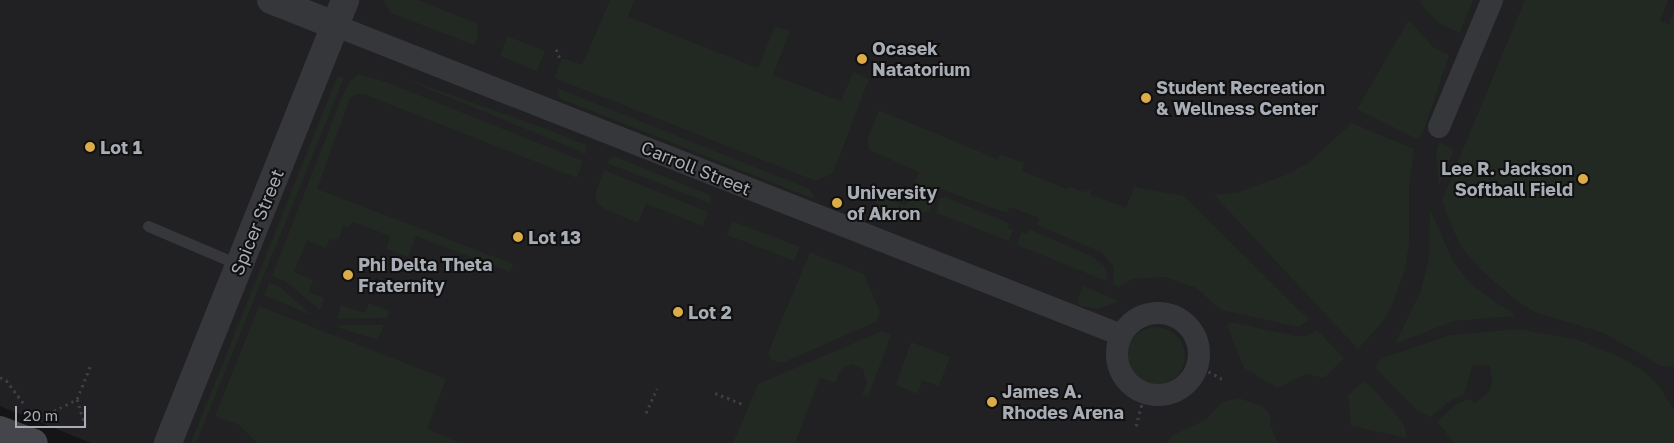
<!DOCTYPE html>
<style>
body{margin:0}
#map{position:relative;width:1674px;height:443px;overflow:hidden;background:#151516;font-family:"Golos Text",sans-serif}
div>[style]{position:absolute}
[style*='--x']{left:calc(var(--x)*1px);top:calc(var(--y)*1px);width:calc(var(--w)*1px);rotate:calc(var(--a)*1deg)}
.built>*{inset:0;background:#212123}
.green>*{inset:0;background:#222822}
.round{border-radius:50%}
.path>*{height:3px;margin-top:-1.5px;transform-origin:0;background:repeating-linear-gradient(90deg,#3d3e42 0 2.5px,transparent 0 6.5px)}
.service>*{height:11px;margin:-5.5px;padding:0 5.5px;transform-origin:5.5px;border-radius:5.5px;background:#36373b}
.minor>*{height:22px;margin:-11px;padding:0 11px;transform-origin:11px;border-radius:11px;background:#36373b}
.minor>.ring{margin:-11px;padding:0;box-sizing:content-box;background:none;border:22px solid #36373b;border-radius:50%}
.tertiary>*{height:28px;margin:-14px;padding:0 14px;transform-origin:14px;border-radius:14px;background:#36373b}
.secondary>*{height:28px;margin:-14px;padding:0 14px;transform-origin:14px;border-radius:14px;background:#45464b}
.dots>*{width:14px;height:14px;translate:-50% -50%;box-sizing:border-box;border:2px solid #101011;border-radius:50%}
span{translate:-50% -50%;white-space:nowrap;text-align:center;line-height:1.15;-webkit-text-stroke:4px #101011;paint-order:stroke}
.poi-label{font-size:18px;color:#a8acb5;font-weight:700}
.left{translate:0 -50%;text-align:left}
.right{translate:-100% -50%;text-align:right}
.street-label{font-size:18px;color:#a8acb5}
.scale{position:absolute;left:15px;top:406px;width:71px;height:22px;box-sizing:border-box;border:2px solid #a8acb5;border-top:0;padding-left:6px;font-size:15px;line-height:18px;white-space:nowrap;color:#a8acb5;-webkit-text-stroke:4px #101011;paint-order:stroke}
</style>
<div id="map">
<div class="built">
<div style="clip-path:polygon(0 0,1674px 0,1674px 443px,91px 443px,0 406px)"></div>
</div>
<div class="green">
<div style="clip-path:polygon(383px 0,418px 0,478px 24px,477px 39px,474px 45px,391px 13px)"></div>
<div style="clip-path:polygon(610px 0,634px 0,628px 17px,758px 68px,775px 26px,790px 31px,773px 75px,841px 101px,853px 72px,869px 79px,833px 173px,816px 181px,554px 78px,562px 58px,582px 65px)"></div>
<div style="clip-path:polygon(1421px 0,1473px 0,1460px 33px,1438px 23px,1420px 3px)"></div>
<div style="clip-path:polygon(1525px 0,1668px 0,1660px 21px,1669px 24px,1674px 12px,1674px 367px,1661px 366px,1604px 333px,1537px 313px,1515px 300px,1478px 267px,1460px 245px,1449px 220px,1442px 200px)"></div>
<div style="clip-path:polygon(1409px 20px,1433px 47px,1449px 55px,1424px 130px,1420px 137px,1415px 138px,1357px 109px)"></div>
<div style="clip-path:polygon(507px 36px,545px 51px,537px 71px,500px 56px)"></div>
<div style="clip-path:polygon(359px 74px,386px 82px,583px 161px,577px 178px,366px 95px,357px 94px,350px 98px,317px 189px,513px 264px,510px 272px,416px 236px,408px 257px,386px 249px,390px 236px,353px 222px,348px 227px,343px 226px,339px 239px,329px 240px,326px 248px,307px 240px,294px 272px,313px 280px,309px 292px,324px 298px,320px 310px,285px 281px,272px 276px,342px 97px,350px 81px)"></div>
<div style="clip-path:polygon(338px 75px,344px 78px,196px 443px,191px 443px)"></div>
<div style="clip-path:polygon(395px 75px,547px 129px,586px 145px,586px 154px)"></div>
<div style="clip-path:polygon(557px 88px,810px 189px,816px 200px,559px 98px)"></div>
<div style="clip-path:polygon(879px 110px,997px 159px,1000px 154px,1024px 163px,1022px 171px,1067px 189px,1068px 186px,1083px 192px,1091px 190px,1090px 194px,1126px 208px,1134px 187px,1184px 196px,1309px 320px,1299px 327px,1221px 310px,1196px 288px,1165px 277px,1133px 279px,1119px 287px,1113px 285px,1114px 267px,1101px 252px,1037px 225px,1039px 218px,1009px 207px,1007px 213px,940px 189px,933px 195px,929px 211px,898px 220px,877px 212px,879px 204px,853px 192px,856px 186px,906px 206px,919px 172px,869px 150px,867px 140px)"></div>
<div style="clip-path:polygon(1352px 123px,1414px 149px,1409px 185px,1409px 244px,1405px 269px,1392px 306px,1381px 324px,1358px 349px,1214px 195px,1239px 192px,1286px 175px,1308px 163px)"></div>
<div style="clip-path:polygon(1439px 142px,1454px 150px,1439px 185px,1436px 153px)"></div>
<div style="clip-path:polygon(614px 156px,710px 195px,711px 204px,607px 163px)"></div>
<div style="clip-path:polygon(604px 170px,708px 212px,703px 226px,646px 204px,638px 223px,605px 209px,597px 203px,595px 194px)"></div>
<div style="clip-path:polygon(945px 197px,1009px 223px,1008px 228px,1013px 230px,1009px 241px,936px 213px,939px 199px)"></div>
<div style="clip-path:polygon(1430px 209px,1453px 261px,1473px 286px,1516px 316px,1454px 321px,1395px 344px,1421px 291px,1429px 259px)"></div>
<div style="clip-path:polygon(732px 221px,800px 247px,794px 261px,727px 235px)"></div>
<div style="clip-path:polygon(1029px 229px,1093px 257px,1104px 266px,1108px 274px,1106px 281px,1017px 245px,1021px 232px,1026px 234px)"></div>
<div style="clip-path:polygon(810px 252px,864px 274px,880px 312px,876px 322px,782px 363px,771px 360px,768px 353px)"></div>
<div style="clip-path:polygon(269px 283px,280px 287px,313px 316px,264px 295px)"></div>
<div style="clip-path:polygon(1083px 286px,1120px 301px,1099px 309px,1080px 306px,1077px 301px)"></div>
<div style="clip-path:polygon(369px 303px,390px 311px,387px 318px,337px 319px,341px 305px,365px 313px)"></div>
<div style="clip-path:polygon(259px 306px,446px 379px,427px 429px,460px 443px,257px 443px,239px 425px,215px 416px)"></div>
<div style="clip-path:polygon(1231px 322px,1295px 336px,1307px 336px,1317px 330px,1344px 358px,1324px 378px,1306px 374px,1277px 388px,1244px 368px,1227px 325px)"></div>
<div style="clip-path:polygon(340px 325px,384px 325px,378px 340px,339px 328px)"></div>
<div class="round" style="left:1127px;top:327px;width:58px;height:58px"></div>
<div style="clip-path:polygon(1519px 329px,1579px 340px,1624px 359px,1646px 373px,1659px 386px,1674px 410px,1674px 443px,1454px 443px,1437px 421px,1457px 404px,1469px 399px,1475px 403px,1489px 392px,1492px 382px,1490px 366px,1473px 365px,1464px 395px,1451px 400px,1430px 417px,1418px 411px,1377px 370px,1376px 365px,1383px 358px,1450px 335px)"></div>
<div style="clip-path:polygon(882px 331px,891px 335px,868px 397px,862px 394px,867px 384px,863px 369px,851px 364px,842px 368px,835px 383px,820px 378px,795px 443px,733px 443px,758px 384px)"></div>
<div style="clip-path:polygon(911px 342px,950px 357px,939px 386px,922px 380px,918px 394px,896px 385px)"></div>
<div style="clip-path:polygon(1363px 382px,1371px 386px,1404px 424px,1407px 438px,1351px 426px,1348px 395px)"></div>
<div style="clip-path:polygon(1239px 398px,1264px 407px,1270px 415px,1271px 427px,1278px 443px,1166px 443px,1173px 435px,1205px 420px,1222px 402px)"></div>
</div>
<div class="path">
<div style="--x:556;--y:49;--w:10;--a:66"></div>
<div style="--x:1197;--y:365;--w:31;--a:29"></div>
<div style="--x:0;--y:377;--w:7;--a:27"></div>
<div style="--x:6;--y:380;--w:30;--a:53"></div>
<div style="--x:715;--y:393;--w:31;--a:22"></div>
<div style="--x:77;--y:399;--w:35;--a:-68"></div>
<div style="--x:646;--y:413;--w:27;--a:-66"></div>
<div style="--x:48;--y:414;--w:33;--a:-27"></div>
<div style="--x:77;--y:399;--w:31;--a:73"></div>
<div style="--x:1136;--y:426;--w:35;--a:-75"></div>
</div>
<div class="service">
<div style="--x:148;--y:226;--w:100;--a:23"></div>
</div>
<div class="minor">
<div style="--x:334;--y:25;--w:846;--a:21.5"></div>
<div style="--x:1439;--y:127;--w:138;--a:-67.3"></div>
<div class="ring" style="left:1117px;top:313px;width:60px;height:60px"></div>
</div>
<div class="tertiary">
<div style="--x:271;--y:0;--w:68;--a:21.6"></div>
<div style="--x:168;--y:443;--w:477;--a:-68.2"></div>
</div>
<div class="secondary">
<div style="--x:0;--y:430;--w:36;--a:21"></div>
</div>
<div class="dots">
<div style="left:862px;top:59px;background:#dbac48"></div>
<div style="left:1146px;top:98px;background:#dbac48"></div>
<div style="left:90px;top:147px;background:#dbac48"></div>
<div style="left:1583px;top:179px;background:#dbac48"></div>
<div style="left:837px;top:203px;background:#dbac48"></div>
<div style="left:518px;top:237px;background:#dbac48"></div>
<div style="left:348px;top:275px;background:#dbac48"></div>
<div style="left:678px;top:312px;background:#dbac48"></div>
<div style="left:992px;top:402px;background:#dbac48"></div>
</div>
<div class="poi-label">
<span class="left" style="left:872px;top:59px">Ocasek<br>Natatorium</span>
<span class="left" style="left:1156px;top:98px">Student Recreation<br>&amp; Wellness Center</span>
<span class="left" style="left:100px;top:147px">Lot 1</span>
<span class="right" style="left:1573px;top:179px">Lee R. Jackson<br>Softball Field</span>
<span class="left" style="left:847px;top:203px">University<br>of Akron</span>
<span class="left" style="left:528px;top:237px">Lot 13</span>
<span class="left" style="left:358px;top:275px">Phi Delta Theta<br>Fraternity</span>
<span class="left" style="left:688px;top:312px">Lot 2</span>
<span class="left" style="left:1002px;top:402px">James A.<br>Rhodes Arena</span>
</div>
<div class="street-label">
<span style="left:696px;top:168px;rotate:22deg">Carroll Street</span>
<span style="left:257px;top:222px;rotate:-68deg">Spicer Street</span>
</div>
<div class="scale">20 m</div>
</div>
